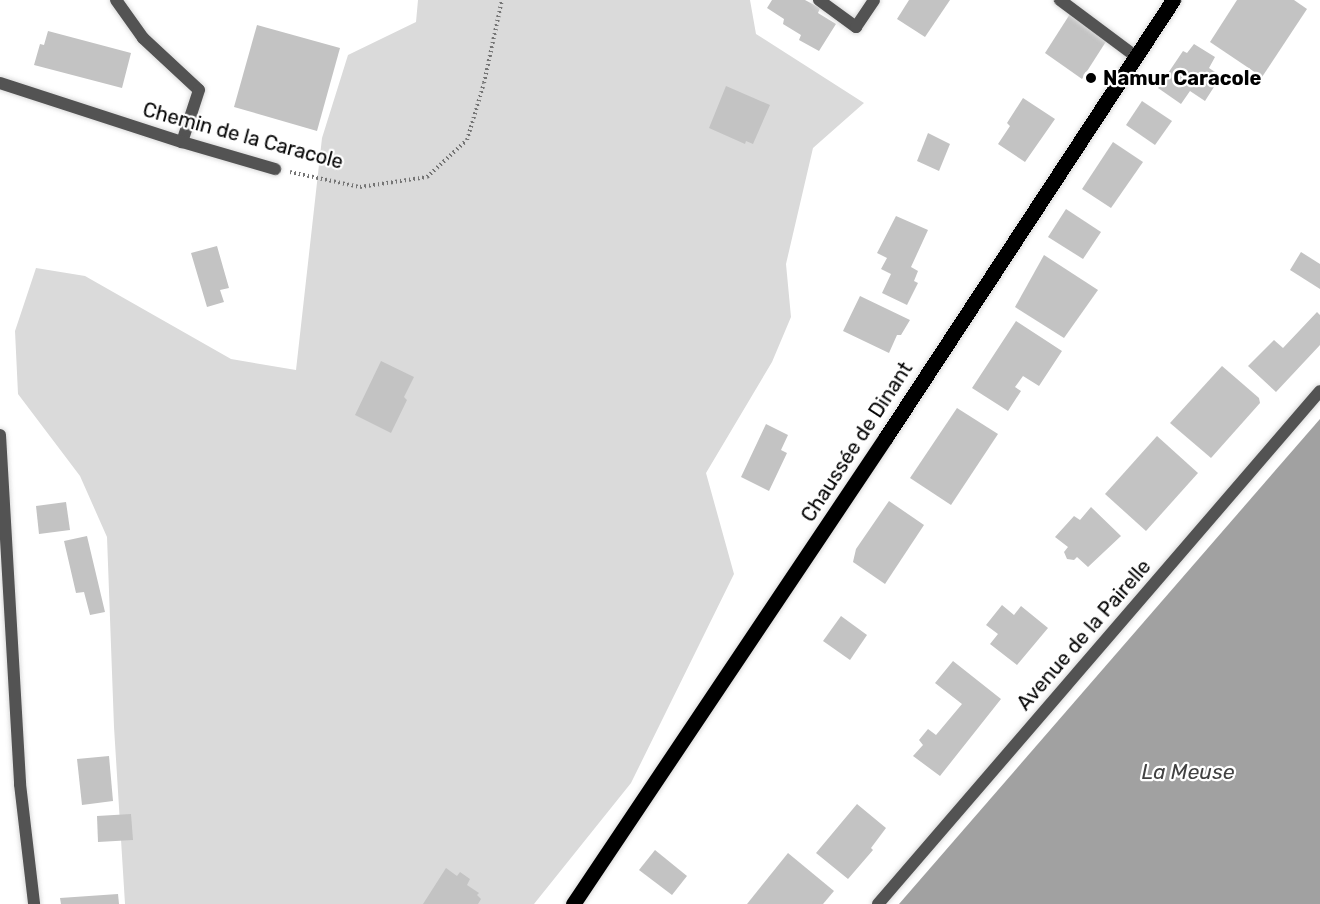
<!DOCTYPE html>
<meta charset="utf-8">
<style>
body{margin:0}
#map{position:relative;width:1320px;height:904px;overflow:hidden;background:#fff;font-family:Rubik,sans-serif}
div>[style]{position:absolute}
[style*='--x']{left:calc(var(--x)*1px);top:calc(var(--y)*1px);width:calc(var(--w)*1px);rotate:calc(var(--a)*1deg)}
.green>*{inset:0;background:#dadada}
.water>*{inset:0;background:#a1a1a1}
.building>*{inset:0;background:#c3c3c3}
.path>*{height:4px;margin-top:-2px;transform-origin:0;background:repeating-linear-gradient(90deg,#757575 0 1.5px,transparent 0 4.5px)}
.roads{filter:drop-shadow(0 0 2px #dbdbdb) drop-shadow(0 0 2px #dbdbdb)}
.service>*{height:12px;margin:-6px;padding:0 6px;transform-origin:6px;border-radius:6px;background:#535353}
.minor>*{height:12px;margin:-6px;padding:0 6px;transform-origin:6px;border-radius:6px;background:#535353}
.tertiary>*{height:12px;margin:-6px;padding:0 6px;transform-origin:6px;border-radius:6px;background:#535353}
.primary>*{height:15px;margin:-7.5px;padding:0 7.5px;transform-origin:7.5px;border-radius:7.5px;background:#000}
.dots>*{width:16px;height:16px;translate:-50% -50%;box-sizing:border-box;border:3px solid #fff;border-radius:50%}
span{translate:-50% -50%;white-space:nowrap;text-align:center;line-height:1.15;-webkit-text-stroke:4.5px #fff;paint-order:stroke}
.poi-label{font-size:20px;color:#000;font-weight:700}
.left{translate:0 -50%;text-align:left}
.street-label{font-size:20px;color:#000}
.water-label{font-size:21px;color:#424242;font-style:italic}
</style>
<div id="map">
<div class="green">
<div style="clip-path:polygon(418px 0,750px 0,756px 34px,864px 103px,813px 148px,786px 264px,791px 317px,772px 362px,706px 473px,734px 574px,631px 783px,534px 904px,125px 904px,114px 727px,107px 537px,80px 476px,18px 394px,15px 331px,36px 268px,85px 276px,231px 359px,296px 370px,322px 138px,348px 55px,416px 22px)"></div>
</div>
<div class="water">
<div style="clip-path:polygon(1320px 419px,1320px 904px,899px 904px)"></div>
</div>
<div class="building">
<div style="clip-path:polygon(772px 0,805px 0,820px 8px,818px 13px,836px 24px,819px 51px,799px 40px,801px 35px,783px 24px,784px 19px,767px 8px)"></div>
<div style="clip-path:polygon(909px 0,950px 0,925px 37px,897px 19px)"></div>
<div style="clip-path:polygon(1237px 0,1294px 0,1307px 9px,1262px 77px,1210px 42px)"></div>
<div style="clip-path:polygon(1070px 14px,1107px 40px,1082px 79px,1045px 53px)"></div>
<div style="clip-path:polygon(257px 25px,340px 48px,317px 131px,234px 107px)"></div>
<div style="clip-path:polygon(48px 31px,131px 53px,122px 88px,34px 65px,40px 44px,44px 45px)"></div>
<div style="clip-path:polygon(1194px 44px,1215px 57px,1209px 68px,1221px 76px,1205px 101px,1190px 91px,1181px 104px,1158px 88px,1183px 51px,1187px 53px)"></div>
<div style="clip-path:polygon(726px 86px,770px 105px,753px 144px,746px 141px,745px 144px,709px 128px)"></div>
<div style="clip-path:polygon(1023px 98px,1055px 119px,1025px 162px,998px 144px,1010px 126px,1007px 123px)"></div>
<div style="clip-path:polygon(1142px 101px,1172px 121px,1155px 145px,1126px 125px)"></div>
<div style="clip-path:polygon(928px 133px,950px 144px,939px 171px,917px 161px)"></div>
<div style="clip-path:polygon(1113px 142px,1143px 162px,1111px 208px,1082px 189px)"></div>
<div style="clip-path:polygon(1066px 209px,1101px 232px,1083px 259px,1048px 237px)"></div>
<div style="clip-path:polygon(896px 216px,928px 230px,911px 267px,918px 271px,914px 281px,918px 283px,907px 305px,882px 293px,891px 274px,881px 269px,887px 258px,877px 253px)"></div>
<div style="clip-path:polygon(217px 246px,229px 288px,220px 290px,224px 302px,207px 307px,191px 253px)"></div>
<div style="clip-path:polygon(1301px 252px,1320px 264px,1320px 289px,1290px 270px)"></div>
<div style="clip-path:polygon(1044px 255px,1098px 290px,1064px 338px,1015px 307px)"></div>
<div style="clip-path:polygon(860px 296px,910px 320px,901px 335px,897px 335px,889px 353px,843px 331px)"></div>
<div style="clip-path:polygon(1317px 312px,1320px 315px,1320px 345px,1276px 392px,1248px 366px,1274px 340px,1283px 348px)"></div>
<div style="clip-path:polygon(1016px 321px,1062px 351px,1039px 386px,1023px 376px,1015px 387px,1021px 391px,1008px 411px,972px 388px)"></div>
<div style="clip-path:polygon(381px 361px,414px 377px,404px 397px,407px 400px,391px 433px,355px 415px)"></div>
<div style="clip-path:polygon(1222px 366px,1259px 398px,1260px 403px,1211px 458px,1170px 423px)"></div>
<div style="clip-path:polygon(957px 408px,998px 434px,951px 505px,910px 478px)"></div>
<div style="clip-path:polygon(766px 424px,788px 435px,781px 450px,787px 453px,769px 491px,741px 477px)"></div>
<div style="clip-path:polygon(1157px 436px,1198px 473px,1146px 531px,1105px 494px)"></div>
<div style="clip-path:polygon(889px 501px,924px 525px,885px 584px,853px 562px,856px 549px)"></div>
<div style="clip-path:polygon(66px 502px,70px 530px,39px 534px,36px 506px)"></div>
<div style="clip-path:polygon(1091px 507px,1121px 536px,1088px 567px,1077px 557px,1074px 560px,1067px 559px,1064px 552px,1068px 547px,1055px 537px,1074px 516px,1080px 520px)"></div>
<div style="clip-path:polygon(87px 536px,105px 612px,90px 615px,84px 592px,76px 593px,64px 541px)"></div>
<div style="clip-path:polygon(1002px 605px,1014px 615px,1021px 606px,1048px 628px,1017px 665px,990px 644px,998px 634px,986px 625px)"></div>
<div style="clip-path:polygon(841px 616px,867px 635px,850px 660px,823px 641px)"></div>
<div style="clip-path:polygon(953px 661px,1001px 699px,940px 776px,913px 756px,923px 745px,919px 740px,928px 729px,936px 735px,962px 704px,935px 683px)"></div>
<div style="clip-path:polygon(109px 756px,113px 801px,82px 805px,77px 759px)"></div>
<div style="clip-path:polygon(857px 804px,886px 828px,871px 848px,873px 850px,848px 879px,816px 853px)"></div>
<div style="clip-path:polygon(131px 814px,133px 840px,98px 842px,97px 816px)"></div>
<div style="clip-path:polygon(655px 850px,687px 876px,672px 895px,639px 870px)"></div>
<div style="clip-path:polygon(788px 853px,834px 891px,823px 904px,747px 904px)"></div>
<div style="clip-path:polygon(446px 868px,457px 876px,460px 872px,470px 879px,467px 885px,479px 893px,477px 895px,481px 899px,478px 904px,423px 904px)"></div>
<div style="clip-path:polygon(118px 894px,119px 904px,61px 904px,60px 898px)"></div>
</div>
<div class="path">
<div style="--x:290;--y:172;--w:72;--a:12.1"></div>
<div style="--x:360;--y:187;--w:68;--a:-8.5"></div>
<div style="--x:427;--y:177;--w:54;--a:-42.8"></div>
<div style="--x:467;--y:140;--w:59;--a:-73.4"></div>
<div style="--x:484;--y:83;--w:85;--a:-77.8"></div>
</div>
<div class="roads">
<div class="service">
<div style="--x:116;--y:0;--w:47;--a:54.6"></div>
<div style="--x:143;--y:38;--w:76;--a:42.9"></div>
<div style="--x:199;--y:90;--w:55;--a:108.1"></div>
</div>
<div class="minor">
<div style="--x:819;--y:0;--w:46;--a:36.1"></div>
<div style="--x:856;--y:27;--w:32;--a:-56"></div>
<div style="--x:1060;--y:0;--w:94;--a:36.7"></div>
<div style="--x:0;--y:83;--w:191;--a:18"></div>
<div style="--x:182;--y:142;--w:97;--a:16.2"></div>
<div style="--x:878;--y:904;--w:677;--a:-49.25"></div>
</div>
<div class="tertiary">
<div style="--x:0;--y:435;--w:350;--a:86.7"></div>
<div style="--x:20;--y:784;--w:121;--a:83.3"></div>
</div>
<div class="primary">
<div style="--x:573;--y:904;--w:562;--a:-56.17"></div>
<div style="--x:886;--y:437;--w:523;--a:-56.71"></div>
</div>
</div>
<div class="dots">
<div style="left:1091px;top:78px;background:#000"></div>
</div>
<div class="poi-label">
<span class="left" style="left:1103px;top:78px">Namur Caracole</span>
</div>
<div class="street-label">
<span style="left:243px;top:136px;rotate:15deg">Chemin de la Caracole</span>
<span style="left:857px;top:442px;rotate:-57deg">Chaussée de Dinant</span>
<span style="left:1084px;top:635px;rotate:-49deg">Avenue de la Pairelle</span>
</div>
<div class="water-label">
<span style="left:1188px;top:772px">La Meuse</span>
</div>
</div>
